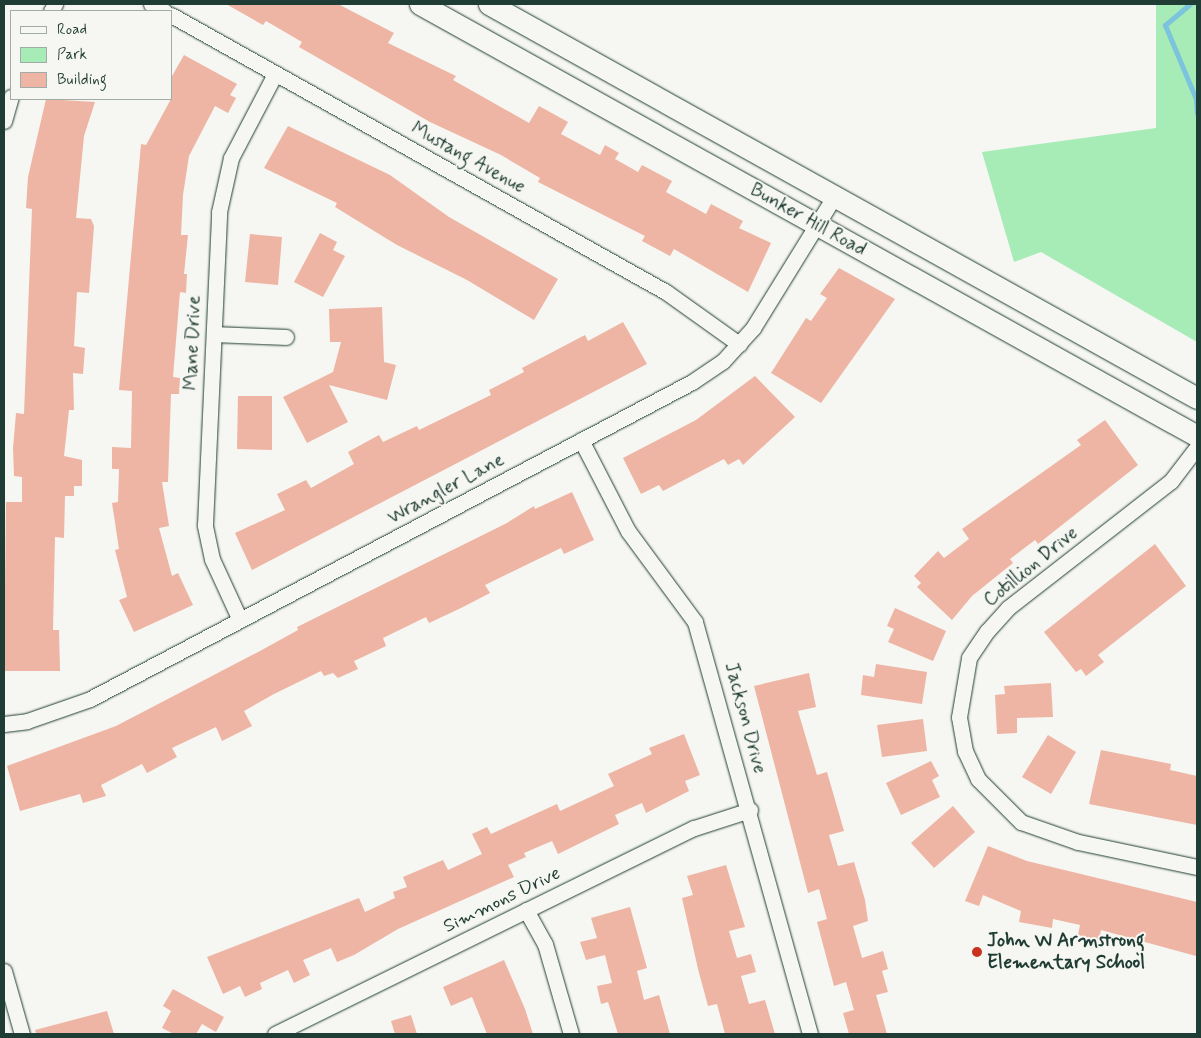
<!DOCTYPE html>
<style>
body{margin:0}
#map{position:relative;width:1201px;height:1038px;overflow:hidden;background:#f6f6f2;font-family:Mynerve,sans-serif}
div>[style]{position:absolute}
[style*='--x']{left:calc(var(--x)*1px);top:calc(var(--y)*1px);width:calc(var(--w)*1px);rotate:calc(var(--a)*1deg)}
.green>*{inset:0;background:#a7ecb7}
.stream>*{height:5px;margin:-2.5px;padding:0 2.5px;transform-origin:2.5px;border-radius:2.5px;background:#7cc4dd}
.building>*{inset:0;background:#eeb5a4}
.roads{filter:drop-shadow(0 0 1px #1f3d34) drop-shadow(0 0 1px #1f3d34)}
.minor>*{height:15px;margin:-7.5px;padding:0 7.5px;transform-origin:7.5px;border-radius:7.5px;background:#f6f6f2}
.secondary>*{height:21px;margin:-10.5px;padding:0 10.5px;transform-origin:10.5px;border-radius:10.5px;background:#f6f6f2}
.dots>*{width:14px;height:14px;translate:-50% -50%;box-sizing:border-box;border:2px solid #f6f6f2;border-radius:50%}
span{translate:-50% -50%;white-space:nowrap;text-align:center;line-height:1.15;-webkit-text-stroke:4px #f6f6f2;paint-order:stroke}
.street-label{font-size:19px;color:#1f3d34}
.poi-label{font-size:19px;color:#1f3d34;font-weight:700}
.left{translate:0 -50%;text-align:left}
.frame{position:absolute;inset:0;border:5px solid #1f3d34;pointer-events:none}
.legend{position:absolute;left:10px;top:10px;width:162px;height:90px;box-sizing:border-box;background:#f6f6f2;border:1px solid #a0aca6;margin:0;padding:6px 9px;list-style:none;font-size:15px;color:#1f3d34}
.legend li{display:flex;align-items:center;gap:10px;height:25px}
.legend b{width:25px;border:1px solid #a0aca6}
</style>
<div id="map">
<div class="green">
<div style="clip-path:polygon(1156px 4px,1197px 4px,1197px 342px,1041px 252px,1014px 262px,982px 152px,1156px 128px)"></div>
</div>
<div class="stream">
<div style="--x:1190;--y:4;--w:33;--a:140"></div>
<div style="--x:1165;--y:25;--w:80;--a:67.3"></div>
<div style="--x:1196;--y:99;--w:14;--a:86"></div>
</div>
<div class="building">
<div style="clip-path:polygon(226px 4px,338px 4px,394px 33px,388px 43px,456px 76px,453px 80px,529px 123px,539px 106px,568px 122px,561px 134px,600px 155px,605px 145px,619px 153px,615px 159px,638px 172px,642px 165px,672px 181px,666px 192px,706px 214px,711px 204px,743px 221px,739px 228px,771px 243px,748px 292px,674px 249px,670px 256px,642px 241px,645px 236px,538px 182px,540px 178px,501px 155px,430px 122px,299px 47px,302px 42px,266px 21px,263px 25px)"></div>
<div style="clip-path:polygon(184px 55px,237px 84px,230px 95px,236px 98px,228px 113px,215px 106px,189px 156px,183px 195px,181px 235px,188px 235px,184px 274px,187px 274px,186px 293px,180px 292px,173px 377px,180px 378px,179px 394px,171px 394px,168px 482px,162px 482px,169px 526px,159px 528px,172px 576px,178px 573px,193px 605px,134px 632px,119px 600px,127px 597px,115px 550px,119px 549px,112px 503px,118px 502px,119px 469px,112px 469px,112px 447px,131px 448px,132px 391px,119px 390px,141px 144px,146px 145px,171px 99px,171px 78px)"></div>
<div style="clip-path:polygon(46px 99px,95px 102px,84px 136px,76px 218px,91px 219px,94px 226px,89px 293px,77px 292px,74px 346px,85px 348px,83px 374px,73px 373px,74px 410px,69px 410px,64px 456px,82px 460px,82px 486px,74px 486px,74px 496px,65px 496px,64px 538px,55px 537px,53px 630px,59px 630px,60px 671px,4px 671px,6px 502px,22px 502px,22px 477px,14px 476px,13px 448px,16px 413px,24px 414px,32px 209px,26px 208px,28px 177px)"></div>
<div style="clip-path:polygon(288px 126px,390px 175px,449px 217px,558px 279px,534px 320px,467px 280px,397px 245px,335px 207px,337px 203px,264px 168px)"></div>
<div style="clip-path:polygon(320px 233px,337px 242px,333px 250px,345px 256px,323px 297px,294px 282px)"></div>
<div style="clip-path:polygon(250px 234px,282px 237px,278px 285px,245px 282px)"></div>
<div style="clip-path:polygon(839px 268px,895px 299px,821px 403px,771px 373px,806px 318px,811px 321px,827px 298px,820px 294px)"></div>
<div style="clip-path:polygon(382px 307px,384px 362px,396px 365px,387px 400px,329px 385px,348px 422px,307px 443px,283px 397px,333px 372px,341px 342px,330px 342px,329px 309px)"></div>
<div style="clip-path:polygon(623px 322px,647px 364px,252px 570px,235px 533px,285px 510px,277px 494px,306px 480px,311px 488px,354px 464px,348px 452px,379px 435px,383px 442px,417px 426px,419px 430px,491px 395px,489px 390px,524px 372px,522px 368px,585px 335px,588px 341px)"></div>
<div style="clip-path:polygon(755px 376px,795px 417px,743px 465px,739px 459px,728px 465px,724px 459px,663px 491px,659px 485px,641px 494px,623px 458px,696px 420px)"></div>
<div style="clip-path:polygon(238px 396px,272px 396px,272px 450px,237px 449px)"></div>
<div style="clip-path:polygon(1105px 420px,1138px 465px,1038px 544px,1035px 540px,1010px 559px,1013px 563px,972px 596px,952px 620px,917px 587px,921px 583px,914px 576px,938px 551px,944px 558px,969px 539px,962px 529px,1081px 445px,1077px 440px)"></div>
<div style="clip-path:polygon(572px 492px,594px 540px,564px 554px,561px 548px,485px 585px,490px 593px,461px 608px,429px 623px,426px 617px,383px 638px,386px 646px,354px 661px,358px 669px,338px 678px,333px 673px,324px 676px,321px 671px,274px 694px,244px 711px,252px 726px,222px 741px,216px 727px,172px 748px,177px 757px,147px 773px,142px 764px,101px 785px,106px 796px,83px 803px,80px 794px,20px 811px,7px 766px,116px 726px,260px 651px,298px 630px,297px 627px,507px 523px,534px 506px,535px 509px)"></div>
<div style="clip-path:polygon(1155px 544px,1186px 586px,1098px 655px,1104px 662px,1086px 676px,1081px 669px,1076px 672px,1044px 632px)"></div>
<div style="clip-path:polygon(895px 608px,946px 631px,933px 661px,888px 642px,894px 629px,887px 626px)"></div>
<div style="clip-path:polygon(876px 664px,927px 672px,922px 704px,861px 695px,863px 675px,874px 677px)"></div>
<div style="clip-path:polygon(809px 673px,816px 707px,798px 711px,817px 775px,827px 772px,844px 831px,829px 835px,838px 866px,854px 862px,865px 900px,868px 921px,853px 926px,862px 958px,883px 951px,888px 969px,882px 971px,888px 992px,876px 995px,887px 1034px,849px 1034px,843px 1013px,854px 1010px,846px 982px,834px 986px,817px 922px,827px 919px,819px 889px,808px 893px,754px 686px)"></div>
<div style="clip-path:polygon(1051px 683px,1053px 717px,1017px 718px,1017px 733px,997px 734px,995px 695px,1005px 694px,1004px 686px)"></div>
<div style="clip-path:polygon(923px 719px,927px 751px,882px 757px,877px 725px)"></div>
<div style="clip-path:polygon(684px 734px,700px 775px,685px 781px,689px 791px,646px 813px,642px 803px,615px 815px,619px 824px,558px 854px,552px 841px,524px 853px,526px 857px,508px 865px,514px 877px,398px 929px,354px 955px,337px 962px,331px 948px,303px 960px,310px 975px,294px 983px,288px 970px,260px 983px,262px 989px,245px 997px,240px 986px,223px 994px,207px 957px,359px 898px,365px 912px,395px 898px,393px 892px,407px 887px,403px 877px,443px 860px,448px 870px,482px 854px,472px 834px,487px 827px,491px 834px,557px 804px,560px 811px,614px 786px,608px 774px,652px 754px,649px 748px)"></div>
<div style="clip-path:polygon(1048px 735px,1076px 752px,1051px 794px,1022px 777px)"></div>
<div style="clip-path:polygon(1101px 750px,1171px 764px,1170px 770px,1197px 776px,1197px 825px,1089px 804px)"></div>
<div style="clip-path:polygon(931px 761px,939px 776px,932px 780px,940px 797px,901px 815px,886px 783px)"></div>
<div style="clip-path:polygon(953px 806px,975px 832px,934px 868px,911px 843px)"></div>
<div style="clip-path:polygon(988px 846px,1027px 861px,1197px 902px,1196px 956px,1101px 930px,1099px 940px,1078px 935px,1080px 925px,1053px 919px,1052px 928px,1019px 922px,1021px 911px,983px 895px,979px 906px,965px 901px)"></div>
<div style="clip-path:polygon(726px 865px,745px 927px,729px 931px,737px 958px,751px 954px,756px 972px,741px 976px,749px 1004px,765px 1000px,775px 1034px,725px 1034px,717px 1004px,708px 1006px,698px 969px,682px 898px,693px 895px,687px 876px)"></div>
<div style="clip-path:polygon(630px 907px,647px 968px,637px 971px,644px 1000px,659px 995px,670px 1034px,618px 1034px,608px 1002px,601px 1004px,597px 986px,612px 983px,605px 955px,586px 960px,580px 942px,597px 938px,591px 918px)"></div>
<div style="clip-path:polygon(504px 960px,525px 1009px,533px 1034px,487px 1034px,472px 997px,451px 1006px,443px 987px)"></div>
<div style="clip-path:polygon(173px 989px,224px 1017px,216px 1032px,202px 1024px,196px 1034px,174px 1034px,162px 1028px,171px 1011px,163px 1006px)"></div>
<div style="clip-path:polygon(107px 1011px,114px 1034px,36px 1034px,35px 1030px)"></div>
<div style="clip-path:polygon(411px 1015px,417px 1034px,395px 1034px,391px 1021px)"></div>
</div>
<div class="roads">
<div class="minor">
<div style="--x:151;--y:4;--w:15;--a:28"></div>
<div style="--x:51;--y:11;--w:8;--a:-60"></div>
<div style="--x:171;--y:15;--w:567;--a:29.23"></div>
<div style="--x:666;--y:292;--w:90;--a:35.5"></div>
<div style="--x:4;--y:121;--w:25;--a:-74"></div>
<div style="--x:214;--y:334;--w:72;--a:2.4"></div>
<div style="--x:581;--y:440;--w:102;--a:62.7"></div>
<div style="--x:628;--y:531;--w:113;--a:53.6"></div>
<div style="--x:695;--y:622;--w:428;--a:74.4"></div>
<div style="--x:1197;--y:447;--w:43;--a:127.4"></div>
<div style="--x:1171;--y:481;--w:207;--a:142.1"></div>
<div style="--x:1008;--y:608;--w:31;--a:132"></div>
<div style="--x:987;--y:631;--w:32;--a:124"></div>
<div style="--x:969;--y:658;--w:60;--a:99.6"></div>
<div style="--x:959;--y:717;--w:35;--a:80"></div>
<div style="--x:965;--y:751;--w:31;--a:65"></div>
<div style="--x:978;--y:779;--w:61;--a:45"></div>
<div style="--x:1021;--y:822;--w:60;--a:19.3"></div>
<div style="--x:1078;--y:842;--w:122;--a:11.9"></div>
<div style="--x:240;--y:620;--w:67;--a:-114.7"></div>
<div style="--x:212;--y:559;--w:35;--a:-102"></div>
<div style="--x:205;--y:525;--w:313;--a:-87.4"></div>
<div style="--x:219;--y:212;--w:55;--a:-77.5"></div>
<div style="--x:231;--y:158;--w:95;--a:-62.4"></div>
<div style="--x:4;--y:724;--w:23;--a:-7"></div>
<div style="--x:27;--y:721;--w:67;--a:-19.2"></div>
<div style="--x:90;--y:699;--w:680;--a:-27.77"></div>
<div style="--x:692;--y:382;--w:37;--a:-34"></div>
<div style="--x:723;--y:361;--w:45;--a:-47.7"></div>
<div style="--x:753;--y:328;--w:154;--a:-58.3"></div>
<div style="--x:526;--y:910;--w:39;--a:61"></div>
<div style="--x:545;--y:944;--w:94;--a:73.9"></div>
<div style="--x:4;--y:971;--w:66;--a:74.1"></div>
<div style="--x:275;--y:1034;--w:467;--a:-26.2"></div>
<div style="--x:694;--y:828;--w:59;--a:-17.8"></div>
</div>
<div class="secondary">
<div style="--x:420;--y:4;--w:889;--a:29.07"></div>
<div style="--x:489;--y:4;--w:810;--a:29.1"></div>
</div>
</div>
<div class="dots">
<div style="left:977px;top:952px;background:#c8321e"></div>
</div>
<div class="street-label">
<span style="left:468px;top:158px;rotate:29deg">Mustang Avenue</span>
<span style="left:808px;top:220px;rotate:29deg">Bunker Hill Road</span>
<span style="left:193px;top:343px;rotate:-88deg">Mane Drive</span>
<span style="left:446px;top:489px;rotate:-28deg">Wrangler Lane</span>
<span style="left:1031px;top:567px;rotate:-39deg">Cotillion Drive</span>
<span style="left:745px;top:718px;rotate:75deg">Jackson Drive</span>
<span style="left:502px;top:900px;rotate:-26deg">Simmons Drive</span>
</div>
<div class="poi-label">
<span class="left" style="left:987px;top:952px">John W Armstrong<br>Elementary School</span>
</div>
<div class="frame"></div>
<ul class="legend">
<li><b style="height:6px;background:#f6f6f2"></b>Road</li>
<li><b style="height:14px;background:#a7ecb7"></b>Park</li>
<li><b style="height:14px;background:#eeb5a4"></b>Building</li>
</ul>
</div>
